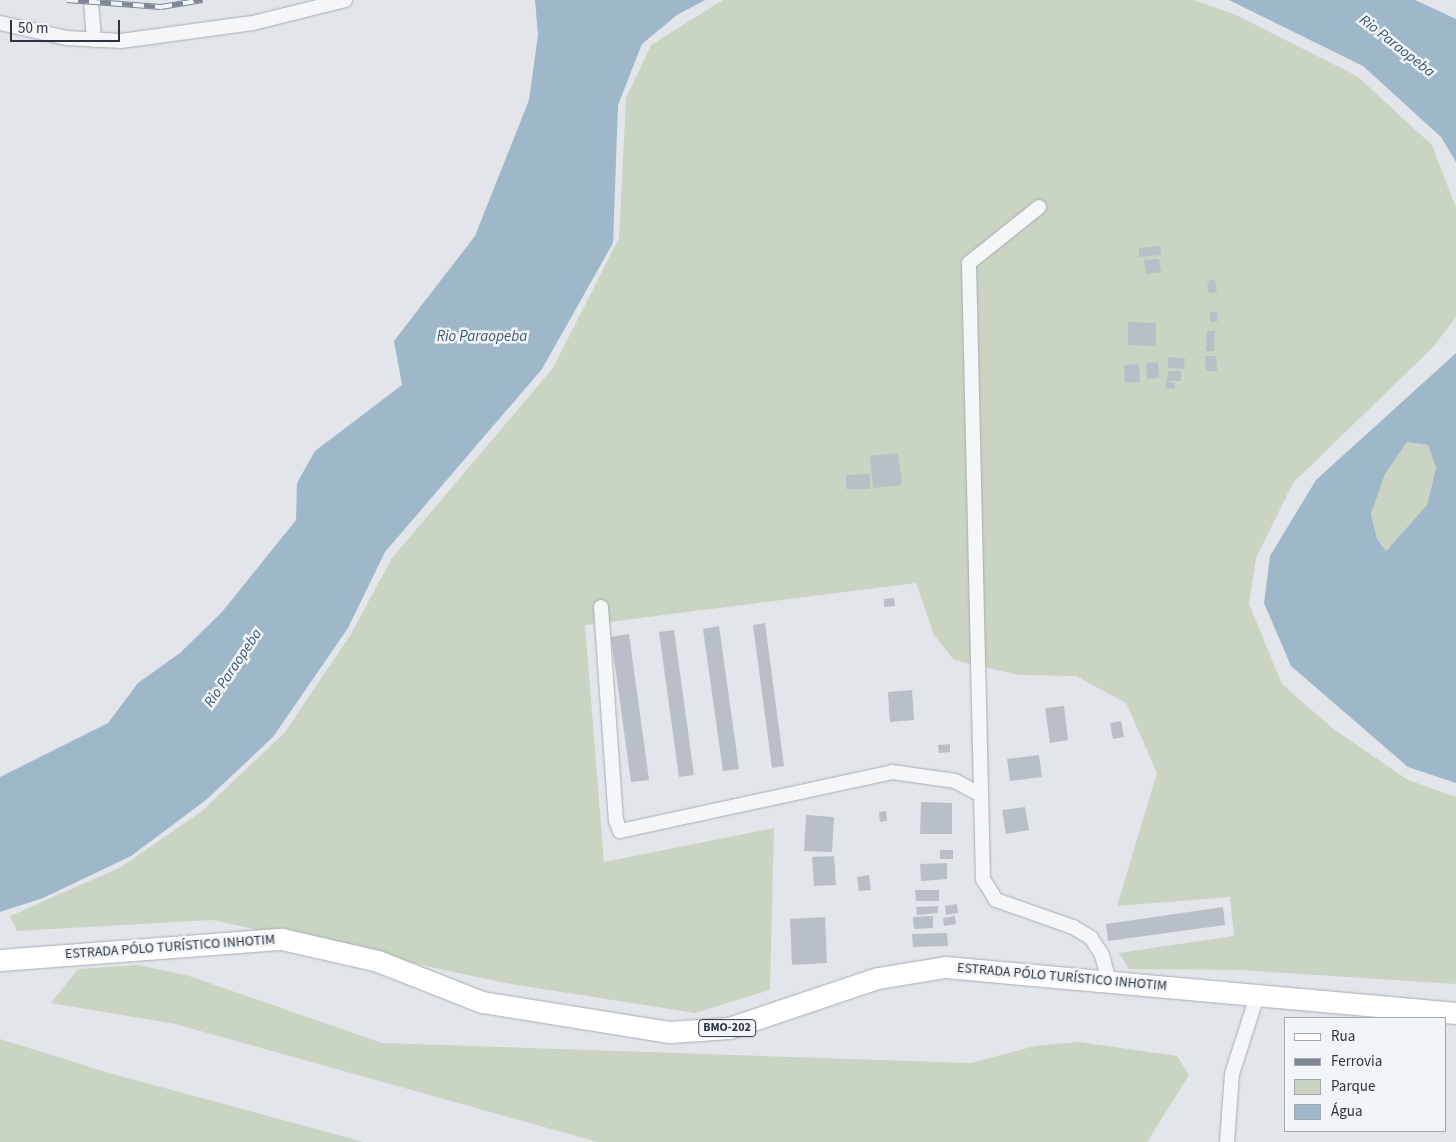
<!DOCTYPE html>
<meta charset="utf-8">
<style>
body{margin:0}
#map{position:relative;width:1456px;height:1142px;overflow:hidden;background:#e2e6ea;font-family:"Source Sans 3",sans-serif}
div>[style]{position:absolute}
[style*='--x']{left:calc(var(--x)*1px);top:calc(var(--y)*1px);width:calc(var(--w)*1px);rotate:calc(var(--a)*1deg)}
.green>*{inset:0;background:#c9d4c3}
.water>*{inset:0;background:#9eb7c9}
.building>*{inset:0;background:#b9bfc7}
.roads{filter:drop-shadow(0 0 1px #a7adb4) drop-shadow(0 0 1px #a7adb4)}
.minor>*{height:14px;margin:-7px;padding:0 7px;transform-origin:7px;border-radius:7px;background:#f5f6f8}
.primary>*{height:21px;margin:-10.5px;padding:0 10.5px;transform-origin:10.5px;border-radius:10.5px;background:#fff}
.rail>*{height:5.5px;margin-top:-2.75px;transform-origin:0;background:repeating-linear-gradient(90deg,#f2f5f7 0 11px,#7c8793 0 22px);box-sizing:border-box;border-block:1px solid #7c8793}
span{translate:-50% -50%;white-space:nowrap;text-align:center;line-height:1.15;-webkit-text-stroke:5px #f2f5f7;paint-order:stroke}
.shield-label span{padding:1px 4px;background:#f2f5f7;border:1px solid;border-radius:4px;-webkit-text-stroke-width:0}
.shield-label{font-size:12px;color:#2a3541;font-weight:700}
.street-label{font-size:14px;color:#2a3541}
.water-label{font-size:15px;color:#365774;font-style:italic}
.legend{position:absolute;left:1284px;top:1017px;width:162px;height:115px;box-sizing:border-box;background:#f2f5f7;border:1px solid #a2a8ae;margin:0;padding:6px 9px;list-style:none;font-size:15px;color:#2a3541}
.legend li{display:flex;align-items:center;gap:10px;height:25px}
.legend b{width:25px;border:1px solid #a2a8ae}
.scale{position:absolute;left:10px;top:20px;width:110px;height:22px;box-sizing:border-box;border:2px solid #2a3541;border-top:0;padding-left:6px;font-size:15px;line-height:18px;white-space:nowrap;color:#2a3541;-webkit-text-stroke:4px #f2f5f7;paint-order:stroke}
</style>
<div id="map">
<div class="green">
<div style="clip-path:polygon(723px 0,1194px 0,1236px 15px,1357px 76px,1432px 145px,1456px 208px,1456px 317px,1434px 346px,1293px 483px,1256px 558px,1249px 604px,1282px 684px,1332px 728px,1408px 780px,1456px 797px,1456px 984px,1240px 970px,1129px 969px,1119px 953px,1234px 936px,1230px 897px,1117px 906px,1157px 773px,1126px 703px,1076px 676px,1019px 675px,954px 660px,934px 635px,916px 583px,585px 625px,604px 862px,774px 828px,770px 990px,695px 1013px,505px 983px,212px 920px,17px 931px,10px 916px,121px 867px,202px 811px,285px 732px,351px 634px,392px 558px,553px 368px,619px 238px,626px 98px,651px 45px)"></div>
<div style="clip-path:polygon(1407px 442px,1428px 445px,1436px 468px,1427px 505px,1386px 551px,1377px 539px,1371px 514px,1385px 474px)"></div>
<div style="clip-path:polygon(139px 965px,189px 976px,382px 1043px,971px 1063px,1035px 1046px,1079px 1042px,1177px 1056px,1189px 1075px,1147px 1142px,598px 1142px,175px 1024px,51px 1003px,78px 969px)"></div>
<div style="clip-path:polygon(0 1039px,109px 1073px,364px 1142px,0 1142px)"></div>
</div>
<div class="water">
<div style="clip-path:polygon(535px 0,705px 0,677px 15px,642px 44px,618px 105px,613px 243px,542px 369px,385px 552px,348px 628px,273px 737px,206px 800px,131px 856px,43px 898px,0 912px,0 777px,108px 723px,138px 683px,180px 653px,222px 612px,296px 520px,297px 483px,315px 451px,402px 385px,394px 341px,475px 236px,529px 100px,538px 35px)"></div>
<div style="clip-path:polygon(1229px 0,1415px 0,1456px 19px,1456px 162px,1441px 137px,1363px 66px)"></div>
<div style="clip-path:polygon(evenodd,1456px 353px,1456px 783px,1408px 767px,1291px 666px,1264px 603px,1270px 556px,1316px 480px,1456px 353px,1407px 442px,1428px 445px,1436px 468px,1427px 505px,1386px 551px,1377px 539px,1371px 514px,1385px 474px,1407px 442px)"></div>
</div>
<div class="building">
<div style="clip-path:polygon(1160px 246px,1161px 255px,1139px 257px,1139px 248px)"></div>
<div style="clip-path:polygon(1159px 259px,1161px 272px,1146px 274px,1144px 260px)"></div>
<div style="clip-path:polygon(1215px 279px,1217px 292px,1209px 293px,1207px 281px)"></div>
<div style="clip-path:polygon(1210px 312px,1218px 313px,1217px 322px,1210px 322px)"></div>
<div style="clip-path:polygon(1128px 322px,1156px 323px,1156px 346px,1128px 345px)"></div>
<div style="clip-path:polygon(1207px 331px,1215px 331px,1214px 351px,1206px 351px)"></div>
<div style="clip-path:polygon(1205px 356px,1216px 356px,1217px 371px,1206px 371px)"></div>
<div style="clip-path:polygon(1168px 357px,1185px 358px,1184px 369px,1168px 368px)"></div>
<div style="clip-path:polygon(1158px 362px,1159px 378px,1147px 379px,1146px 363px)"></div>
<div style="clip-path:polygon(1139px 364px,1140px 382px,1125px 383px,1124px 365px)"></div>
<div style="clip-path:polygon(1168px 371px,1181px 371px,1181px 381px,1167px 381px)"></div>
<div style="clip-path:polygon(1166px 382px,1175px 383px,1175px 389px,1166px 388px)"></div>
<div style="clip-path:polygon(898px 453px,902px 485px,873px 488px,870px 456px)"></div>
<div style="clip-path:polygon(870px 474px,870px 489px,846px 489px,846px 475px)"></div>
<div style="clip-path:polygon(894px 598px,895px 606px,884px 607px,884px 599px)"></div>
<div style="clip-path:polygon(765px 623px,784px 766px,772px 768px,753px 625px)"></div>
<div style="clip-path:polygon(719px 626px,739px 769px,723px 771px,703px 629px)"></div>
<div style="clip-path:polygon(674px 630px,694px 775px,679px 777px,659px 632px)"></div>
<div style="clip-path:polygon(629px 634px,649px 780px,631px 782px,611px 637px)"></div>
<div style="clip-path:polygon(912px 690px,914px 720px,890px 722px,888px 692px)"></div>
<div style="clip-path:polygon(1064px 706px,1068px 740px,1050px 743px,1045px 708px)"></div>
<div style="clip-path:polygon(1121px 721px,1124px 737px,1113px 739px,1110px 723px)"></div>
<div style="clip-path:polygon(950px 744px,950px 752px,939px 753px,938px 745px)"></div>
<div style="clip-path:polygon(1039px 755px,1042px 777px,1010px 781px,1007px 759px)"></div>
<div style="clip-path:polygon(921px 802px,952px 803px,952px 834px,920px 834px)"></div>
<div style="clip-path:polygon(1025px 807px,1029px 830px,1006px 834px,1002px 810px)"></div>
<div style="clip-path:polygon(886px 811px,887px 821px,880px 822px,879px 812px)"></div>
<div style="clip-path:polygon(806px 815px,834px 817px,832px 852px,804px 851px)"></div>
<div style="clip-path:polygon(940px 850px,953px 850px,953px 859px,940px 859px)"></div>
<div style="clip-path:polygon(834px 856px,836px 885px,814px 886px,812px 857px)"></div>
<div style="clip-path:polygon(947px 863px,947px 879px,921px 881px,920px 864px)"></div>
<div style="clip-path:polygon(869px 875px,871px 890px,859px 891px,857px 877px)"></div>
<div style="clip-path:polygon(915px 890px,939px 890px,939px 901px,916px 901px)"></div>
<div style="clip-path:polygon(957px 904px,958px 913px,946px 915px,945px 906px)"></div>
<div style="clip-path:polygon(938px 906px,938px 913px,917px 915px,916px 907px)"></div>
<div style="clip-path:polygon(1223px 907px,1225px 925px,1108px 941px,1106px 924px)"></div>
<div style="clip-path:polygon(933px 916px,933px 928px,914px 929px,913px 917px)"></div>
<div style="clip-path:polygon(955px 916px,956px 924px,944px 926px,943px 918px)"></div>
<div style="clip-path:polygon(825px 917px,827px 963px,792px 965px,790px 919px)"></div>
<div style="clip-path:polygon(947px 933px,948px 946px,913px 947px,912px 934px)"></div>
</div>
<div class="roads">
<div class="minor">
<div style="--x:91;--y:0;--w:40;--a:85.7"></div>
<div style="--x:0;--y:23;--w:69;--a:12.6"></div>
<div style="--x:67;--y:38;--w:54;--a:3.2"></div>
<div style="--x:121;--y:41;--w:133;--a:-7.8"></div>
<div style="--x:253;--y:23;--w:95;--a:-14"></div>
<div style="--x:1039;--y:207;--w:90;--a:141.3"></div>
<div style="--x:969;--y:263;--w:616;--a:88.7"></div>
<div style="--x:983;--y:879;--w:25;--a:58"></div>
<div style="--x:996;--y:900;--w:82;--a:19.3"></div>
<div style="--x:1073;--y:927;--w:21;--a:31"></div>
<div style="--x:1091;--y:938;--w:20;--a:57"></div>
<div style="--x:1102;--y:955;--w:27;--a:75"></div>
<div style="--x:601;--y:607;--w:214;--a:86"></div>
<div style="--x:616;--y:820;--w:12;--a:70"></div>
<div style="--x:620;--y:831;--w:278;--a:-12.2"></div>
<div style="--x:892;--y:772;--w:64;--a:8.1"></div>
<div style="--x:955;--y:781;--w:26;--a:28"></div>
<div style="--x:1227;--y:1142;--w:68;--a:-85.8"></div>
<div style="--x:1232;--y:1074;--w:82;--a:-72.2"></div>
</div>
<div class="primary">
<div style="--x:0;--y:960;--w:283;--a:-4.3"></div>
<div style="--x:282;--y:939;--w:98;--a:12.9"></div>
<div style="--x:378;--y:961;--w:112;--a:21.5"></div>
<div style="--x:482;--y:1002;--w:190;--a:9.1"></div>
<div style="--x:670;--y:1032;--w:59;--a:-3.9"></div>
<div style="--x:729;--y:1028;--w:157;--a:-18.6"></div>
<div style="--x:878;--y:978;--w:68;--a:-9.3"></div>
<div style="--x:945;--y:967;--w:513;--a:5.14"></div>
</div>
</div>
<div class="rail">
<div style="--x:67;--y:0;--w:94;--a:4.3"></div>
<div style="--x:161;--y:7;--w:42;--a:-9.7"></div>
</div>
<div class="shield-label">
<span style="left:727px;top:1028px">BMO-202</span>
</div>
<div class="street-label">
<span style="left:170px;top:947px;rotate:-4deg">ESTRADA PÓLO TURÍSTICO INHOTIM</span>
<span style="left:1062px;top:977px;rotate:5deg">ESTRADA PÓLO TURÍSTICO INHOTIM</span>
</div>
<div class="water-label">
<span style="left:1397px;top:46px;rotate:38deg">Rio Paraopeba</span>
<span style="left:482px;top:337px">Rio Paraopeba</span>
<span style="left:233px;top:668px;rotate:-56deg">Rio Paraopeba</span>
</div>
<ul class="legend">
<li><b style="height:6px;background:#fff"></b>Rua</li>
<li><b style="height:6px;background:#7c8793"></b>Ferrovia</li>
<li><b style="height:14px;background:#c9d4c3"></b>Parque</li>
<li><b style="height:14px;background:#9eb7c9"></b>Água</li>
</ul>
<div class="scale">50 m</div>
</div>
